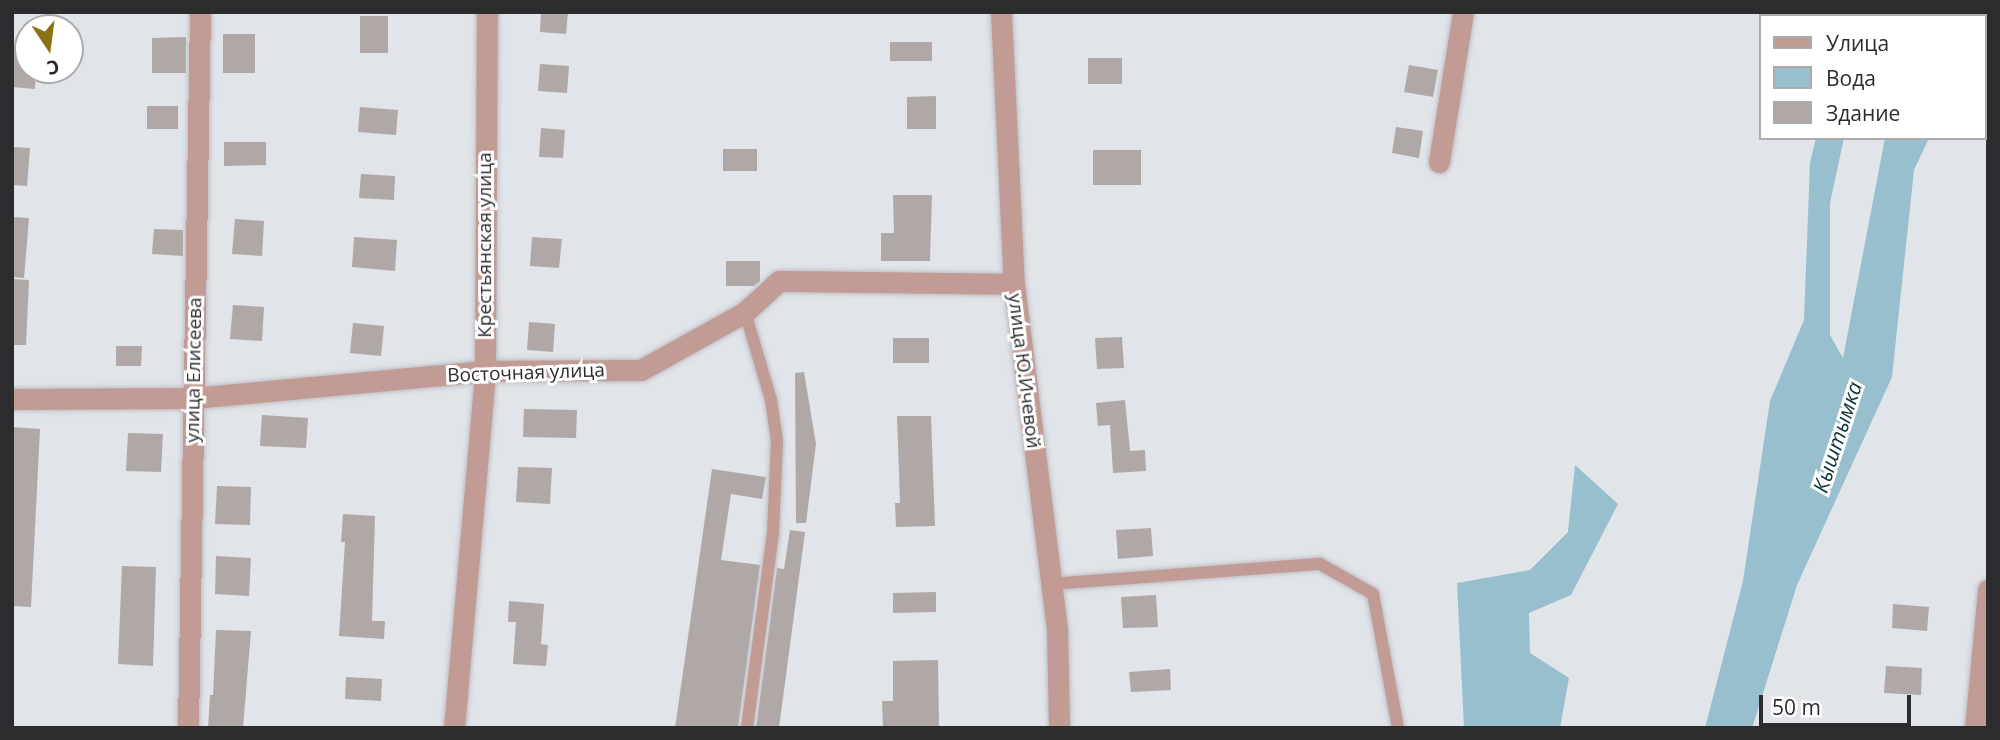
<!DOCTYPE html>
<meta charset="utf-8">
<style>
body{margin:0}
#map{position:relative;width:2000px;height:740px;overflow:hidden;background:#e1e4e9;font-family:"Open Sans",sans-serif}
div>[style]{position:absolute}
[style*='--x']{left:calc(var(--x)*1px);top:calc(var(--y)*1px);width:calc(var(--w)*1px);rotate:calc(var(--a)*1deg)}
.water>*{inset:0;background:#97bfcd}
.building>*{inset:0;background:#afa8a7}
.roads{filter:drop-shadow(0 0 2px #bdbfc4) drop-shadow(0 0 2px #bdbfc4)}
.lane>*{height:12px;margin:-6px;padding:0 6px;transform-origin:6px;border-radius:6px;background:#c39b95}
.street>*{height:21px;margin:-10.5px;padding:0 10.5px;transform-origin:10.5px;border-radius:10.5px;background:#c39b95}
span{translate:-50% -50%;white-space:nowrap;text-align:center;line-height:1.15;-webkit-text-stroke:6px #fff;paint-order:stroke}
.street-label{font-size:19px;color:#2c2c2f}
.water-label{font-size:21px;color:#0b323d;font-style:italic}
.frame{position:absolute;inset:0;border:14px solid #2c2c2f;pointer-events:none}
.legend{position:absolute;left:1759px;top:14px;width:228px;height:126px;box-sizing:border-box;background:#fff;border:2px solid #ababac;margin:0;padding:9px 12px;list-style:none;font-size:21px;color:#2c2c2f}
.legend li{display:flex;align-items:center;gap:14px;height:35px}
.legend b{width:35px;border:2px solid #ababac}
.north{position:absolute;left:14px;top:14px;width:70px;height:70px;box-sizing:border-box;background:#fff;border:2px solid #ababac;border-radius:50%;rotate:167deg;font-size:19px;font-weight:700;line-height:28px;text-align:center;color:#2c2c2f}
.north::after{content:'';display:block;margin:auto;width:24px;height:32px;background:#8b7215;clip-path:polygon(50% 0,100% 100%,50% 72%,0 100%)}
.scale{position:absolute;left:1759px;top:695px;width:152px;height:32px;box-sizing:border-box;border:4px solid #2c2c2f;border-top:0;padding-left:9px;font-size:21px;line-height:24px;white-space:nowrap;color:#2c2c2f;-webkit-text-stroke:5px #fff;paint-order:stroke}
</style>
<div id="map">
<div class="water">
<div style="clip-path:polygon(1816px 138px,1844px 138px,1830px 203px,1830px 335px,1843px 358px,1885px 138px,1929px 138px,1914px 170px,1892px 377px,1797px 585px,1752px 728px,1705px 728px,1743px 581px,1770px 401px,1804px 320px,1810px 163px)"></div>
<div style="clip-path:polygon(1575px 465px,1618px 504px,1571px 595px,1529px 613px,1530px 653px,1569px 678px,1560px 728px,1464px 728px,1457px 583px,1530px 570px,1568px 532px)"></div>
</div>
<div class="building">
<div style="clip-path:polygon(541px 12px,568px 12px,566px 34px,540px 32px)"></div>
<div style="clip-path:polygon(360px 16px,388px 16px,388px 53px,360px 53px)"></div>
<div style="clip-path:polygon(223px 34px,255px 34px,255px 73px,223px 73px)"></div>
<div style="clip-path:polygon(186px 37px,186px 73px,152px 73px,152px 38px)"></div>
<div style="clip-path:polygon(890px 42px,932px 42px,932px 61px,890px 61px)"></div>
<div style="clip-path:polygon(12px 49px,28px 50px,28px 70px,36px 70px,35px 89px,12px 87px)"></div>
<div style="clip-path:polygon(1088px 58px,1122px 58px,1122px 84px,1088px 84px)"></div>
<div style="clip-path:polygon(540px 64px,569px 66px,567px 93px,538px 91px)"></div>
<div style="clip-path:polygon(1409px 65px,1438px 70px,1433px 97px,1404px 92px)"></div>
<div style="clip-path:polygon(936px 96px,936px 129px,907px 129px,907px 97px)"></div>
<div style="clip-path:polygon(147px 106px,178px 106px,178px 129px,147px 129px)"></div>
<div style="clip-path:polygon(360px 107px,398px 110px,396px 135px,358px 132px)"></div>
<div style="clip-path:polygon(1396px 127px,1423px 131px,1419px 158px,1392px 153px)"></div>
<div style="clip-path:polygon(541px 128px,565px 130px,563px 158px,539px 157px)"></div>
<div style="clip-path:polygon(224px 142px,266px 142px,266px 165px,224px 166px)"></div>
<div style="clip-path:polygon(12px 147px,30px 148px,27px 186px,12px 185px)"></div>
<div style="clip-path:polygon(723px 149px,757px 149px,757px 171px,723px 171px)"></div>
<div style="clip-path:polygon(1093px 150px,1141px 150px,1141px 185px,1093px 185px)"></div>
<div style="clip-path:polygon(361px 174px,395px 176px,394px 200px,359px 198px)"></div>
<div style="clip-path:polygon(893px 195px,932px 195px,930px 261px,881px 261px,881px 233px,894px 233px)"></div>
<div style="clip-path:polygon(12px 217px,29px 218px,24px 278px,12px 277px)"></div>
<div style="clip-path:polygon(235px 219px,264px 221px,262px 256px,232px 254px)"></div>
<div style="clip-path:polygon(154px 229px,183px 230px,183px 256px,152px 254px)"></div>
<div style="clip-path:polygon(354px 237px,397px 240px,395px 271px,352px 267px)"></div>
<div style="clip-path:polygon(532px 237px,562px 239px,559px 268px,530px 266px)"></div>
<div style="clip-path:polygon(726px 261px,760px 261px,760px 281px,754px 286px,726px 286px)"></div>
<div style="clip-path:polygon(12px 279px,29px 280px,26px 345px,12px 345px)"></div>
<div style="clip-path:polygon(233px 305px,264px 307px,262px 341px,230px 339px)"></div>
<div style="clip-path:polygon(529px 322px,555px 324px,553px 352px,527px 350px)"></div>
<div style="clip-path:polygon(353px 323px,384px 326px,381px 356px,350px 353px)"></div>
<div style="clip-path:polygon(1122px 337px,1124px 368px,1097px 369px,1095px 338px)"></div>
<div style="clip-path:polygon(893px 338px,929px 338px,929px 363px,893px 363px)"></div>
<div style="clip-path:polygon(116px 346px,142px 346px,141px 366px,116px 366px)"></div>
<div style="clip-path:polygon(804px 372px,816px 444px,806px 523px,796px 523px,795px 373px)"></div>
<div style="clip-path:polygon(1125px 400px,1130px 451px,1145px 450px,1146px 471px,1113px 473px,1110px 425px,1098px 426px,1096px 403px)"></div>
<div style="clip-path:polygon(524px 409px,577px 410px,576px 438px,523px 437px)"></div>
<div style="clip-path:polygon(262px 415px,308px 418px,306px 448px,260px 446px)"></div>
<div style="clip-path:polygon(897px 416px,931px 416px,935px 526px,896px 527px,895px 503px,900px 503px)"></div>
<div style="clip-path:polygon(12px 427px,40px 429px,31px 607px,12px 606px)"></div>
<div style="clip-path:polygon(128px 433px,163px 434px,161px 472px,126px 471px)"></div>
<div style="clip-path:polygon(518px 467px,552px 468px,550px 504px,516px 502px)"></div>
<div style="clip-path:polygon(712px 469px,766px 477px,762px 499px,731px 494px,721px 560px,760px 565px,738px 728px,675px 728px)"></div>
<div style="clip-path:polygon(217px 486px,251px 487px,250px 525px,215px 524px)"></div>
<div style="clip-path:polygon(343px 514px,375px 516px,372px 621px,385px 621px,384px 639px,339px 636px,345px 542px,341px 542px)"></div>
<div style="clip-path:polygon(1151px 528px,1153px 556px,1118px 559px,1116px 530px)"></div>
<div style="clip-path:polygon(790px 530px,805px 532px,779px 728px,756px 728px,777px 568px,784px 569px)"></div>
<div style="clip-path:polygon(216px 556px,251px 558px,249px 596px,215px 594px)"></div>
<div style="clip-path:polygon(122px 566px,156px 567px,153px 666px,118px 664px)"></div>
<div style="clip-path:polygon(936px 592px,936px 612px,893px 613px,893px 593px)"></div>
<div style="clip-path:polygon(1156px 595px,1158px 627px,1123px 628px,1121px 597px)"></div>
<div style="clip-path:polygon(509px 601px,544px 604px,541px 644px,548px 645px,546px 666px,513px 664px,516px 622px,508px 622px)"></div>
<div style="clip-path:polygon(1893px 604px,1929px 607px,1927px 631px,1892px 628px)"></div>
<div style="clip-path:polygon(216px 630px,251px 631px,243px 728px,208px 728px,210px 695px,213px 695px)"></div>
<div style="clip-path:polygon(938px 660px,939px 728px,883px 728px,882px 701px,893px 701px,893px 661px)"></div>
<div style="clip-path:polygon(1886px 666px,1922px 668px,1921px 695px,1884px 693px)"></div>
<div style="clip-path:polygon(1170px 669px,1171px 690px,1131px 692px,1129px 672px)"></div>
<div style="clip-path:polygon(346px 677px,382px 679px,381px 701px,345px 699px)"></div>
</div>
<div class="roads">
<div class="lane">
<div style="--x:745;--y:312;--w:92;--a:73.5"></div>
<div style="--x:771;--y:400;--w:41;--a:81.7"></div>
<div style="--x:777;--y:441;--w:92;--a:92.5"></div>
<div style="--x:773;--y:533;--w:197;--a:97.6"></div>
<div style="--x:1051;--y:584;--w:270;--a:-4.3"></div>
<div style="--x:1320;--y:564;--w:61;--a:29.5"></div>
<div style="--x:1373;--y:594;--w:136;--a:79.4"></div>
</div>
<div class="street">
<div style="--x:1001;--y:12;--w:272;--a:87.3"></div>
<div style="--x:1014;--y:284;--w:348;--a:82.9"></div>
<div style="--x:1057;--y:629;--w:99;--a:88.8"></div>
<div style="--x:1439;--y:162;--w:152;--a:-80.9"></div>
<div style="--x:12;--y:399;--w:181;--a:-0.3"></div>
<div style="--x:193;--y:398;--w:293;--a:-5.3"></div>
<div style="--x:485;--y:371;--w:156;--a:-0.4"></div>
<div style="--x:641;--y:370;--w:119;--a:-29.1"></div>
<div style="--x:745;--y:312;--w:46;--a:-42.4"></div>
<div style="--x:779;--y:281;--w:235;--a:0.7"></div>
<div style="--x:188;--y:728;--w:716;--a:-89.04"></div>
<div style="--x:454;--y:728;--w:358;--a:-85"></div>
<div style="--x:485;--y:371;--w:359;--a:-89.7"></div>
<div style="--x:1975;--y:728;--w:139;--a:-84.6"></div>
</div>
</div>
<div class="street-label">
<span style="left:485px;top:245px;rotate:-90deg">Крестьянская улица</span>
<span style="left:194px;top:370px;rotate:-89deg">улица Елисеева</span>
<span style="left:1024px;top:371px;rotate:83deg">улица Ю.Ичевой</span>
<span style="left:526px;top:373px;rotate:-2deg">Восточная улица</span>
</div>
<div class="water-label">
<span style="left:1837px;top:437px;rotate:-72deg">Кыштымка</span>
</div>
<div class="frame"></div>
<ul class="legend">
<li><b style="height:9px;background:#c39b95"></b>Улица</li>
<li><b style="height:19px;background:#97bfcd"></b>Вода</li>
<li><b style="height:19px;background:#afa8a7"></b>Здание</li>
</ul>
<div class="north">С</div>
<div class="scale">50 m</div>
</div>
